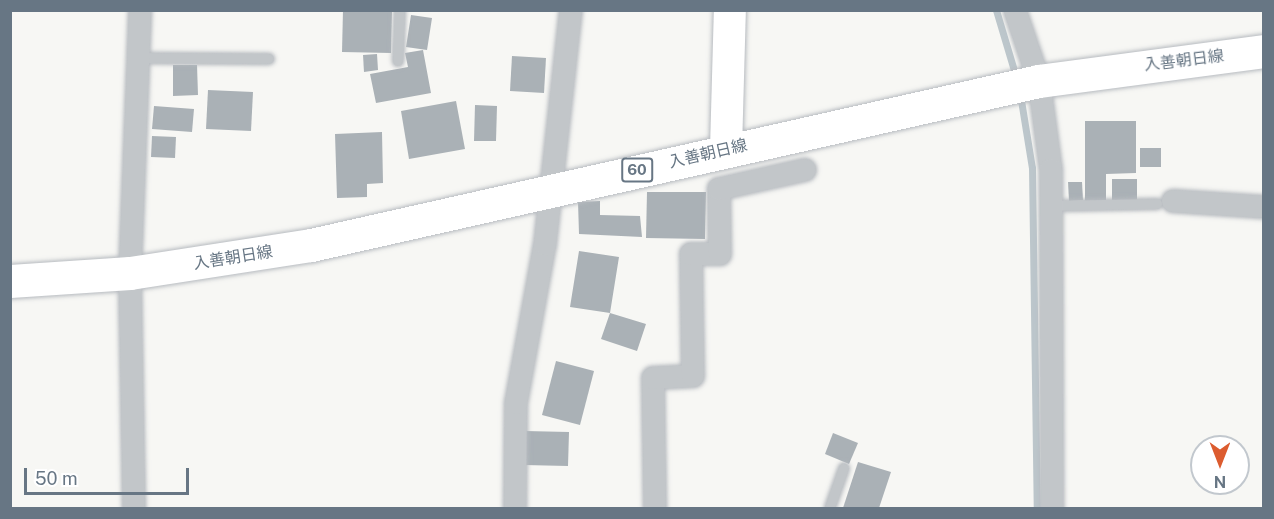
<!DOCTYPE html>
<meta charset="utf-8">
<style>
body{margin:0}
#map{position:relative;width:1274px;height:519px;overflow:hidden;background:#f7f7f4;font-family:"Public Sans","Noto Sans JP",sans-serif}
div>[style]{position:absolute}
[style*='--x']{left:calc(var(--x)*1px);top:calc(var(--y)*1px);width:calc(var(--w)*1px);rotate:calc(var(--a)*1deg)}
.stream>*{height:7px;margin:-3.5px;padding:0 3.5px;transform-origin:3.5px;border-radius:3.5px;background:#bcc6cb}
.building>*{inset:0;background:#aab1b6}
.roads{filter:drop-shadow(0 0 2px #b7bbc0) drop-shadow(0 0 2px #b7bbc0)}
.lane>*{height:10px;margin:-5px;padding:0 5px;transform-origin:5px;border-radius:5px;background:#c2c6c9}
.street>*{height:22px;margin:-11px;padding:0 11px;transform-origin:11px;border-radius:11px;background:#c2c6c9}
.secondary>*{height:32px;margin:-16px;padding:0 16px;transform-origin:16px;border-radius:16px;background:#fff}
.primary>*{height:33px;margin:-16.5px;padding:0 16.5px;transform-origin:16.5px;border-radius:16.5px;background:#fff}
span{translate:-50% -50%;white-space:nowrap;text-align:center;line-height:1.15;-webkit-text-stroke:6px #fff;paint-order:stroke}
.shield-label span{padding:2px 4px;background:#fff;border:2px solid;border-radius:4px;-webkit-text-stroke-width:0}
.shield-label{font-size:15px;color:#677684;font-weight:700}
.street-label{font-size:16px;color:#677684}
.frame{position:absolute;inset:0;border:12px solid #677684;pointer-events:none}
.north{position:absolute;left:1190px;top:435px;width:60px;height:60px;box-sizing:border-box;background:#fff;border:2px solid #c2c8ce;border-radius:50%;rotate:180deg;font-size:16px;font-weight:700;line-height:24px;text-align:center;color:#677684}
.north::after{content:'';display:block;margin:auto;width:21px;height:27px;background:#dc5c2f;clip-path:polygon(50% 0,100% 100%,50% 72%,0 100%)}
.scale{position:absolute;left:24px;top:468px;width:165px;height:27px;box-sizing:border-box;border:3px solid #677684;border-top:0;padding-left:8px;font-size:18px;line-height:21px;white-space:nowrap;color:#677684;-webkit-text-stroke:4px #fff;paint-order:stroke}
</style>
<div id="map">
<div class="stream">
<div style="--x:996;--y:10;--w:70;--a:73.4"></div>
<div style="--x:1020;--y:94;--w:75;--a:80.8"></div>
<div style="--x:1032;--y:168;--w:340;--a:89.2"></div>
</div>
<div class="building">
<div style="clip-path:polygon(343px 10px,392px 12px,391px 53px,342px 52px)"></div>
<div style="clip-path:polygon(411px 15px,432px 18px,427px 50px,406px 47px)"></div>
<div style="clip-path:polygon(423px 50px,431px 93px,376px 103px,370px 74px,408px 67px,405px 53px)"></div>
<div style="clip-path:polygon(377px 54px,378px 70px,364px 72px,363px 55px)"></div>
<div style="clip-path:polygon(512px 56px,546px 58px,544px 93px,510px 91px)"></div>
<div style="clip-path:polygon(173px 65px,197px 65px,198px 95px,173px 96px)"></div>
<div style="clip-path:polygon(208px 90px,253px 92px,251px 131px,206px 129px)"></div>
<div style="clip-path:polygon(456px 101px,465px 149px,409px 159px,401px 111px)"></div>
<div style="clip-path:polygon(475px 105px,497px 106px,496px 141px,474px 141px)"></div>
<div style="clip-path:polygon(154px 106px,194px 109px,192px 132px,152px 129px)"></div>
<div style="clip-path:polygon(1085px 121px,1136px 121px,1136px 173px,1106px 174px,1106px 201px,1085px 201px)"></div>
<div style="clip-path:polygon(382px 132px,383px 183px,367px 184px,367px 197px,337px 198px,335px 134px)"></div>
<div style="clip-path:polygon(152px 136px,176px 137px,175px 158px,151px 157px)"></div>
<div style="clip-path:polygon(1140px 148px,1161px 148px,1161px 167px,1140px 167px)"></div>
<div style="clip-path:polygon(1112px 179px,1137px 179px,1137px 201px,1112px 201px)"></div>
<div style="clip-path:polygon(1068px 182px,1082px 182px,1083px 200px,1069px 201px)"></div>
<div style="clip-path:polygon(647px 192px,706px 192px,705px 239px,646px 238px)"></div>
<div style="clip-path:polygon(600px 201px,600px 215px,640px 216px,642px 237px,579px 234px,578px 202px)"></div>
<div style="clip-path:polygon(579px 251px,619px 257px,610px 313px,646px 324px,637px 351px,601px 339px,610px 313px,570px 307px)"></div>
<div style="clip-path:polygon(556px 361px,594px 371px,580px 425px,542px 415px)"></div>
<div style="clip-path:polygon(525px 431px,569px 432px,568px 466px,524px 465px)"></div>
<div style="clip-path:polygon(833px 433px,858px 443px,849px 464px,825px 454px)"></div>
<div style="clip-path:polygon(858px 462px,891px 472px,879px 508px,843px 508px)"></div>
</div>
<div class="roads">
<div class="lane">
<div style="--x:138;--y:58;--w:131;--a:0.4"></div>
<div style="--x:398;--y:61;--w:51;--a:-87.8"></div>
<div style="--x:1051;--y:206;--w:106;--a:-1.1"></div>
<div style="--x:830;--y:508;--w:42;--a:-70.7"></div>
</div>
<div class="street">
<div style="--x:1015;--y:10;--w:75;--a:71.3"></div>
<div style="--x:1039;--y:81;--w:90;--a:82.3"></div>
<div style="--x:1051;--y:170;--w:338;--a:89.8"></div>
<div style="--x:1173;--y:201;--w:91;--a:3.8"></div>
<div style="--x:134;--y:508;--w:235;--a:-91"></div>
<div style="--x:130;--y:273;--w:263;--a:-87.8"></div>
<div style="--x:515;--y:508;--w:105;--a:-89.5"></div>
<div style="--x:516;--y:403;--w:162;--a:-79.7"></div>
<div style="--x:545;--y:244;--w:235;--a:-83.7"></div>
<div style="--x:655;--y:508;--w:130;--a:-90.9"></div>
<div style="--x:653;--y:378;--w:40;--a:-2.9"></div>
<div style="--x:693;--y:376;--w:122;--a:-90.9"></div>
<div style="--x:691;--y:254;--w:29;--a:0"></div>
<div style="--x:720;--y:254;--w:65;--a:-90.9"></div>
<div style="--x:719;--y:189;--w:88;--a:-12.5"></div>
</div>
<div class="secondary">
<div style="--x:726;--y:149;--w:139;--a:-88.4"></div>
</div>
<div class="primary">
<div style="--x:10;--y:281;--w:120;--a:-3.8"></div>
<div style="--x:130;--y:273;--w:183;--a:-8.8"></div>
<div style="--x:311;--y:245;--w:746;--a:-12.7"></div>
<div style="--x:1039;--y:81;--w:227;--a:-7.6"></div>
</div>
</div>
<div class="shield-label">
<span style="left:637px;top:170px">60</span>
</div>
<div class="street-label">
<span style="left:1184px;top:61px;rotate:-7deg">入善朝日線</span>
<span style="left:708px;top:154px;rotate:-13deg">入善朝日線</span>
<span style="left:233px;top:258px;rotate:-9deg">入善朝日線</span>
</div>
<div class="frame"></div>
<div class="north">N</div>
<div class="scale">50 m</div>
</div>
